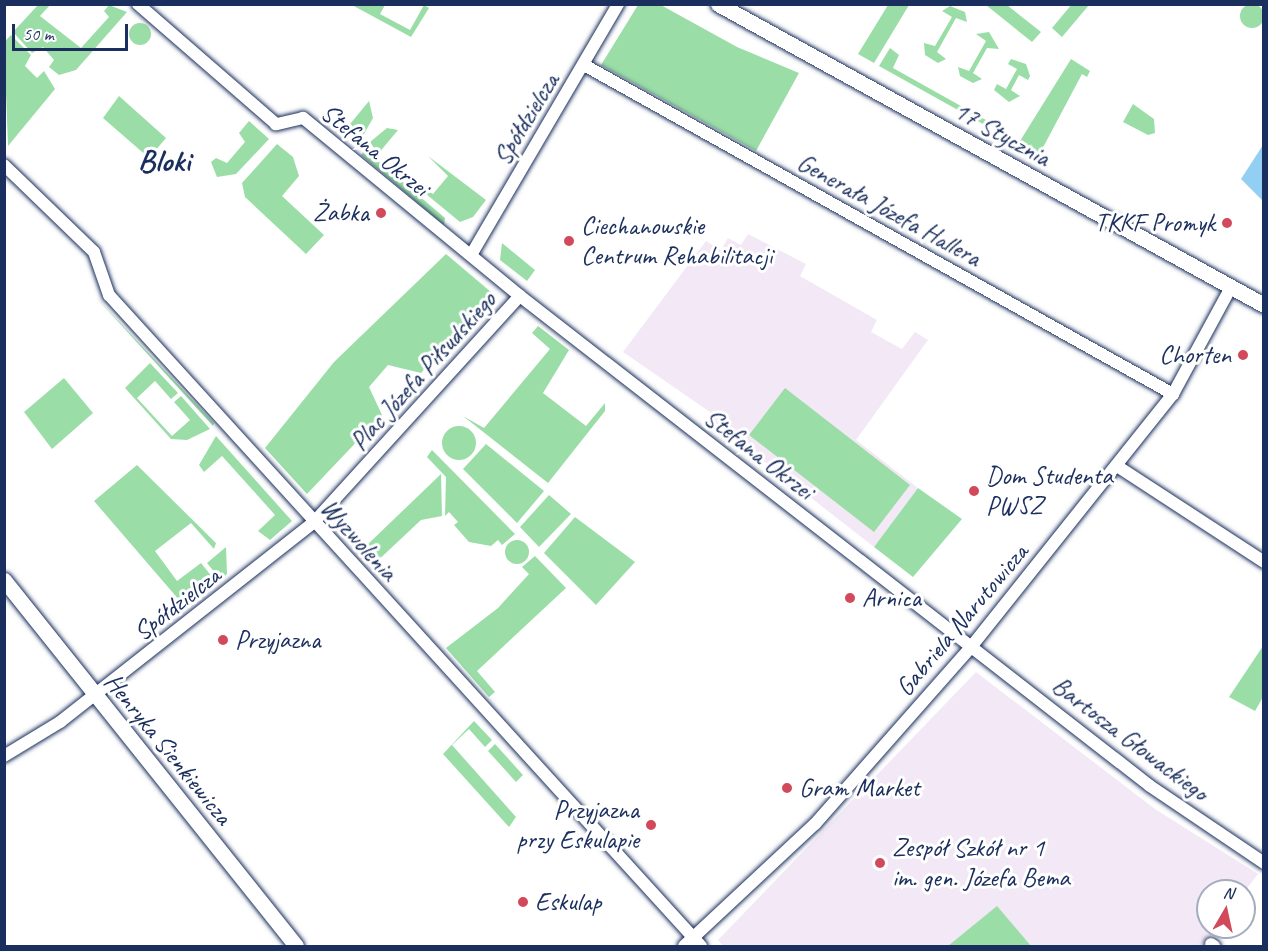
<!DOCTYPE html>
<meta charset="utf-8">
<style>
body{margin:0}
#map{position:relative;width:1268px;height:951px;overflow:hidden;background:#fff;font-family:Caveat,sans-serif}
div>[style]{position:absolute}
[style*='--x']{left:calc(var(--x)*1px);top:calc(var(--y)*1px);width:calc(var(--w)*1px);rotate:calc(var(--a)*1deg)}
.built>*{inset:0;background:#f3e8f5}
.green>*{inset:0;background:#9bdda7}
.round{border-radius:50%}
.water>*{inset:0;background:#93cef3}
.roads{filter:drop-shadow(0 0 2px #1b2f5e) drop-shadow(0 0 2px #1b2f5e)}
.minor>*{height:12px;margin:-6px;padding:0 6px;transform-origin:6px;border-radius:6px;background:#fff}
.tertiary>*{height:15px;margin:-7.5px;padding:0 7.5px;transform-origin:7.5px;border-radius:7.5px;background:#fff}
.dots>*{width:16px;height:16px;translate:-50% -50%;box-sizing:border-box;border:3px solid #fff;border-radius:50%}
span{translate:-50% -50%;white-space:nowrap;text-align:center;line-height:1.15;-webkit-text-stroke:6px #fff;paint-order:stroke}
.street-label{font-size:26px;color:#1b2f5e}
.poi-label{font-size:26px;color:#1b2f5e}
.right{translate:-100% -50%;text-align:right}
.left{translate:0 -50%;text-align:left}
.district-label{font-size:32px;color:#1b2f5e;font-weight:700}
.frame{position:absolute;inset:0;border:6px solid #1b2f5e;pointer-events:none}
.north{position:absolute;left:1196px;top:879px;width:60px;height:60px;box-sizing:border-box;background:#fff;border:2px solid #a4acbf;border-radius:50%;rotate:9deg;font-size:16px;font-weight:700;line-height:24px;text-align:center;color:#1b2f5e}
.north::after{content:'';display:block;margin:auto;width:21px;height:27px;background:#d1495b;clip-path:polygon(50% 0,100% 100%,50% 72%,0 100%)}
.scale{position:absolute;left:12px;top:24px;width:116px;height:27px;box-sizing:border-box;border:3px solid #1b2f5e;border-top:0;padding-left:8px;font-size:18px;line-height:21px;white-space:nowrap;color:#1b2f5e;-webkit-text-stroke:4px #fff;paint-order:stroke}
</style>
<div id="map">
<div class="built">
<div style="clip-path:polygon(748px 234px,806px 264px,800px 276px,877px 320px,871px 332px,902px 349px,915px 332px,928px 340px,856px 440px,918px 488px,874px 547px,709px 418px,710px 412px,623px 352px,706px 241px,721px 250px,728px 238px,741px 245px)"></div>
<div style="clip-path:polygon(976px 672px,1155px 809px,1258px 874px,1244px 892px,1208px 891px,1208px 927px,1218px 927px,1203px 946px,723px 946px,718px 940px)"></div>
</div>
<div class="green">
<div class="round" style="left:1240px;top:4px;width:24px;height:24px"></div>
<div style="clip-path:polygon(659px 4px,737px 47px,799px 73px,756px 151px,601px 65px,638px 5px)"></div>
<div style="clip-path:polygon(1072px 4px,1089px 5px,1062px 37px,1052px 28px)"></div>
<div style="clip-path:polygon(38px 5px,50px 5px,40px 16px,81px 48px,109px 17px,104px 11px,109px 5px,127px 12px,76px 70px,59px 75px,49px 67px,54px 60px,43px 47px,32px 53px,13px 32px)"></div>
<div style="clip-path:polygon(352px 5px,385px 5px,380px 14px,410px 30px,424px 5px,429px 8px,411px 37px)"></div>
<div style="clip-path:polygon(888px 5px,909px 5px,874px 63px,858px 54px)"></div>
<div style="clip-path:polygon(986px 5px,1007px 5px,1041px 32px,1032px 42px)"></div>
<div style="clip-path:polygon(950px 6px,965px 12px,967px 22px,956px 18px,937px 52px,946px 59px,938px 63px,925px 55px,924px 43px,935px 46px,952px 17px,942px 11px)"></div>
<div class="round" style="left:129px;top:23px;width:22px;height:22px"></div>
<div style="clip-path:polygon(989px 32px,999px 49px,987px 48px,973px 73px,982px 79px,973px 83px,960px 76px,958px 67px,969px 71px,986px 41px,976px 34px)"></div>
<div style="clip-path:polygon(11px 35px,31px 55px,25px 66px,37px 78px,44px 71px,55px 89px,8px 146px,4px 42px)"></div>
<div style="clip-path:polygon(890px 48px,899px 55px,893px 68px,986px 120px,983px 124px,879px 66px)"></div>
<div style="clip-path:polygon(1011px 59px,1026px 64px,1030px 76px,1028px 80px,1019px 75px,1011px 90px,1020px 96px,1009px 102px,994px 90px,997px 84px,1006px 89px,1017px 69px,1008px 64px)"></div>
<div style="clip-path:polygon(1071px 59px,1090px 71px,1087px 77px,1082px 74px,1039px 155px,1020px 141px)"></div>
<div style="clip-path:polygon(119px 96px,166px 138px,149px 158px,103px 118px)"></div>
<div style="clip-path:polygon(369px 101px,373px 118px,360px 141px,346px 129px)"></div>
<div style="clip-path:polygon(1133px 104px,1154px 119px,1155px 133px,1148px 135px,1123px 122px)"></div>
<div style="clip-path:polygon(249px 121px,269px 139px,236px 174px,217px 177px,211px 162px,216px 158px,227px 163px,245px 142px,239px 133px)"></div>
<div style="clip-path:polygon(387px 128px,398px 130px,378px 154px,370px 142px)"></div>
<div style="clip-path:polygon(277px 144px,293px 157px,299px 176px,282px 196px,324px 235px,306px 254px,245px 197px,242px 183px)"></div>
<div style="clip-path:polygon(365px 150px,445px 218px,444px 225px,361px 155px)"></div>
<div style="clip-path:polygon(428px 156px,486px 200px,473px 217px,460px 222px,409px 180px,433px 194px,448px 176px)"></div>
<div style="clip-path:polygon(502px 243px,535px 270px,527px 281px,500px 260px)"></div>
<div style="clip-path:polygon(446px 254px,491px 292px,490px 299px,421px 373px,388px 365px,369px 387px,382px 415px,307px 494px,265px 448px,334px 362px)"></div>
<div style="clip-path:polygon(94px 295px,214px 423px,213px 426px)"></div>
<div style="clip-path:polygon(538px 326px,569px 350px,543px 393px,586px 426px,605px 403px,605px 411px,548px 483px,463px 416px,484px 428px,550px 349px,532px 333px)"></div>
<div style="clip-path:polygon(150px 363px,178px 393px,171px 399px,155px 381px,137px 398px,172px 436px,190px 420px,174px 402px,181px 396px,210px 429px,187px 440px,171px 439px,125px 388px)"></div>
<div style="clip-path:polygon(64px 378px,93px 413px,52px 449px,24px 412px)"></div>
<div style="clip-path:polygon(785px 388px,910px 485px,874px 532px,749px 435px)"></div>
<div class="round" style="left:442px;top:426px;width:34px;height:34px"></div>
<div style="clip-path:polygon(216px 436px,292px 521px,270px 540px,258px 531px,275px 515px,222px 456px,204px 472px,199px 465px)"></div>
<div style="clip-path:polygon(486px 444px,544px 491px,517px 523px,463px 469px)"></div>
<div style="clip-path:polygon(432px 450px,515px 534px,502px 545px,498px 540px,491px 546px,469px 542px,454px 525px,458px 522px,449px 512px,445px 516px,446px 477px,427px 457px)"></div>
<div style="clip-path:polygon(137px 465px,216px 543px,214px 549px,191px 523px,155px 551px,177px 581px,201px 563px,217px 583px,186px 608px,94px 501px)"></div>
<div style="clip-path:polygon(441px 474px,442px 516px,421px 520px,372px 566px,343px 534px,349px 529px,366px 546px)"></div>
<div style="clip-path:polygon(918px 488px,962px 519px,913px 577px,874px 547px)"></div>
<div style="clip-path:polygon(549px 495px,571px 514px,539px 547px,520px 527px)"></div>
<div style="clip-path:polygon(575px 517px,635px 562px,596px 605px,544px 553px)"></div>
<div class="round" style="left:505px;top:540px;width:24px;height:24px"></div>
<div style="clip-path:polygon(226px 547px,227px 574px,221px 580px,207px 563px)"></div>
<div style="clip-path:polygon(535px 556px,566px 588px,477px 671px,495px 692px,489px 697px,446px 648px,498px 608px,529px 574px,522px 567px)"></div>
<div style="clip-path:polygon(1263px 646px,1263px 697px,1255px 711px,1229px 697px)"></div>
<div style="clip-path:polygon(474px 721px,492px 740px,485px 747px,469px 729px,452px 745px,516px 817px,509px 827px,443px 754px)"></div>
<div style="clip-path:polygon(495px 744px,523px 775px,516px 782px,488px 751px)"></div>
<div style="clip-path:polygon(997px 906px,1031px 946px,948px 946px)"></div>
</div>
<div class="water">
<div style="clip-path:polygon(1263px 145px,1263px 201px,1241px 179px)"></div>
</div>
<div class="roads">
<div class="minor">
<div style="--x:584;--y:65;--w:675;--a:29.19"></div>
<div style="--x:4;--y:165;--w:125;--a:44"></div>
<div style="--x:94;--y:252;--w:46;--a:70.8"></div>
<div style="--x:109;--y:295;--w:880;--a:47.72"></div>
<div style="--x:471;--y:255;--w:291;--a:-59.6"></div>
<div style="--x:520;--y:296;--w:798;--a:37.87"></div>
<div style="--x:1150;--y:786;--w:138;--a:34"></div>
<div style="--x:1117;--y:466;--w:176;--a:33.1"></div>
<div style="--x:4;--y:756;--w:66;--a:-31.3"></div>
<div style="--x:60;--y:722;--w:323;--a:-38.2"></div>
<div style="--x:314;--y:522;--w:306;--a:-47.7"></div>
<div style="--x:520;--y:296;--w:281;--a:-140.6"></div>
<div style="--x:303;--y:118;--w:28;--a:167"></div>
<div style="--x:276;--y:124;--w:183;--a:-139"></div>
<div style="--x:1211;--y:944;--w:4;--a:34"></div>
<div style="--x:684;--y:946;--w:179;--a:-43"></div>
<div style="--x:815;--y:824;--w:236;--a:-48.6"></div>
<div style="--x:971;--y:647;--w:324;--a:-51.4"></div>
<div style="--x:1173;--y:394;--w:122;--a:-61.5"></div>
</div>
<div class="tertiary">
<div style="--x:718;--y:4;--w:623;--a:28.87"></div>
<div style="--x:4;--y:580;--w:468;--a:51.4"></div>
</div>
</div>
<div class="dots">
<div style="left:381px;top:213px;background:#d1495b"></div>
<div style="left:1227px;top:223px;background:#d1495b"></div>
<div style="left:569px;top:241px;background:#d1495b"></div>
<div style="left:1243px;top:355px;background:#d1495b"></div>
<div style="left:974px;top:491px;background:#d1495b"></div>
<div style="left:850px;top:598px;background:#d1495b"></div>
<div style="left:223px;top:640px;background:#d1495b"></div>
<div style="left:787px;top:788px;background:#d1495b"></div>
<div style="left:651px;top:825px;background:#d1495b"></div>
<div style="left:880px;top:863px;background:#d1495b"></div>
<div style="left:523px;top:902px;background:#d1495b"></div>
</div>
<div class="street-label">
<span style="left:526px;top:119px;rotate:-59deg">Spółdzielcza</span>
<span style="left:1002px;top:134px;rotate:29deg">17 Stycznia</span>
<span style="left:375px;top:150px;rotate:39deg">Stefana Okrzei</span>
<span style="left:889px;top:210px;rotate:29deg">Generała Józefa Hallera</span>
<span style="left:423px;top:371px;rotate:-48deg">Plac Józefa Piłsudskiego</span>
<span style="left:759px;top:454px;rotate:38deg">Stefana Okrzei</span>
<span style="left:359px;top:540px;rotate:48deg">Wyzwolenia</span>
<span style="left:177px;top:604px;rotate:-38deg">Spółdzielcza</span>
<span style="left:962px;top:620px;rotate:-50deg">Gabriela Narutowicza</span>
<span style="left:1130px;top:739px;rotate:37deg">Bartosza Głowackiego</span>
<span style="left:168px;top:749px;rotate:51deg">Henryka Sienkiewicza</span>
</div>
<div class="poi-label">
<span class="right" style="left:369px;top:213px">Żabka</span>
<span class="right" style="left:1215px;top:223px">TKKF Promyk</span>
<span class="left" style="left:581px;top:241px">Ciechanowskie<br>Centrum Rehabilitacji</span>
<span class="right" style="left:1231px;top:355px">Chorten</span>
<span class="left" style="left:986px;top:491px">Dom Studenta<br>PWSZ</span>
<span class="left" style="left:862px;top:598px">Arnica</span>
<span class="left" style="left:235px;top:640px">Przyjazna</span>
<span class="left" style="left:799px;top:788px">Gram Market</span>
<span class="right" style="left:639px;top:825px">Przyjazna<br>przy Eskulapie</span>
<span class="left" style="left:892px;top:863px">Zespół Szkół nr 1<br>im. gen. Józefa Bema</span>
<span class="left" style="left:535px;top:902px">Eskulap</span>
</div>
<div class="district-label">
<span style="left:164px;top:161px">Bloki</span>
</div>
<div class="frame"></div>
<div class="north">N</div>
<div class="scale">50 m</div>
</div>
